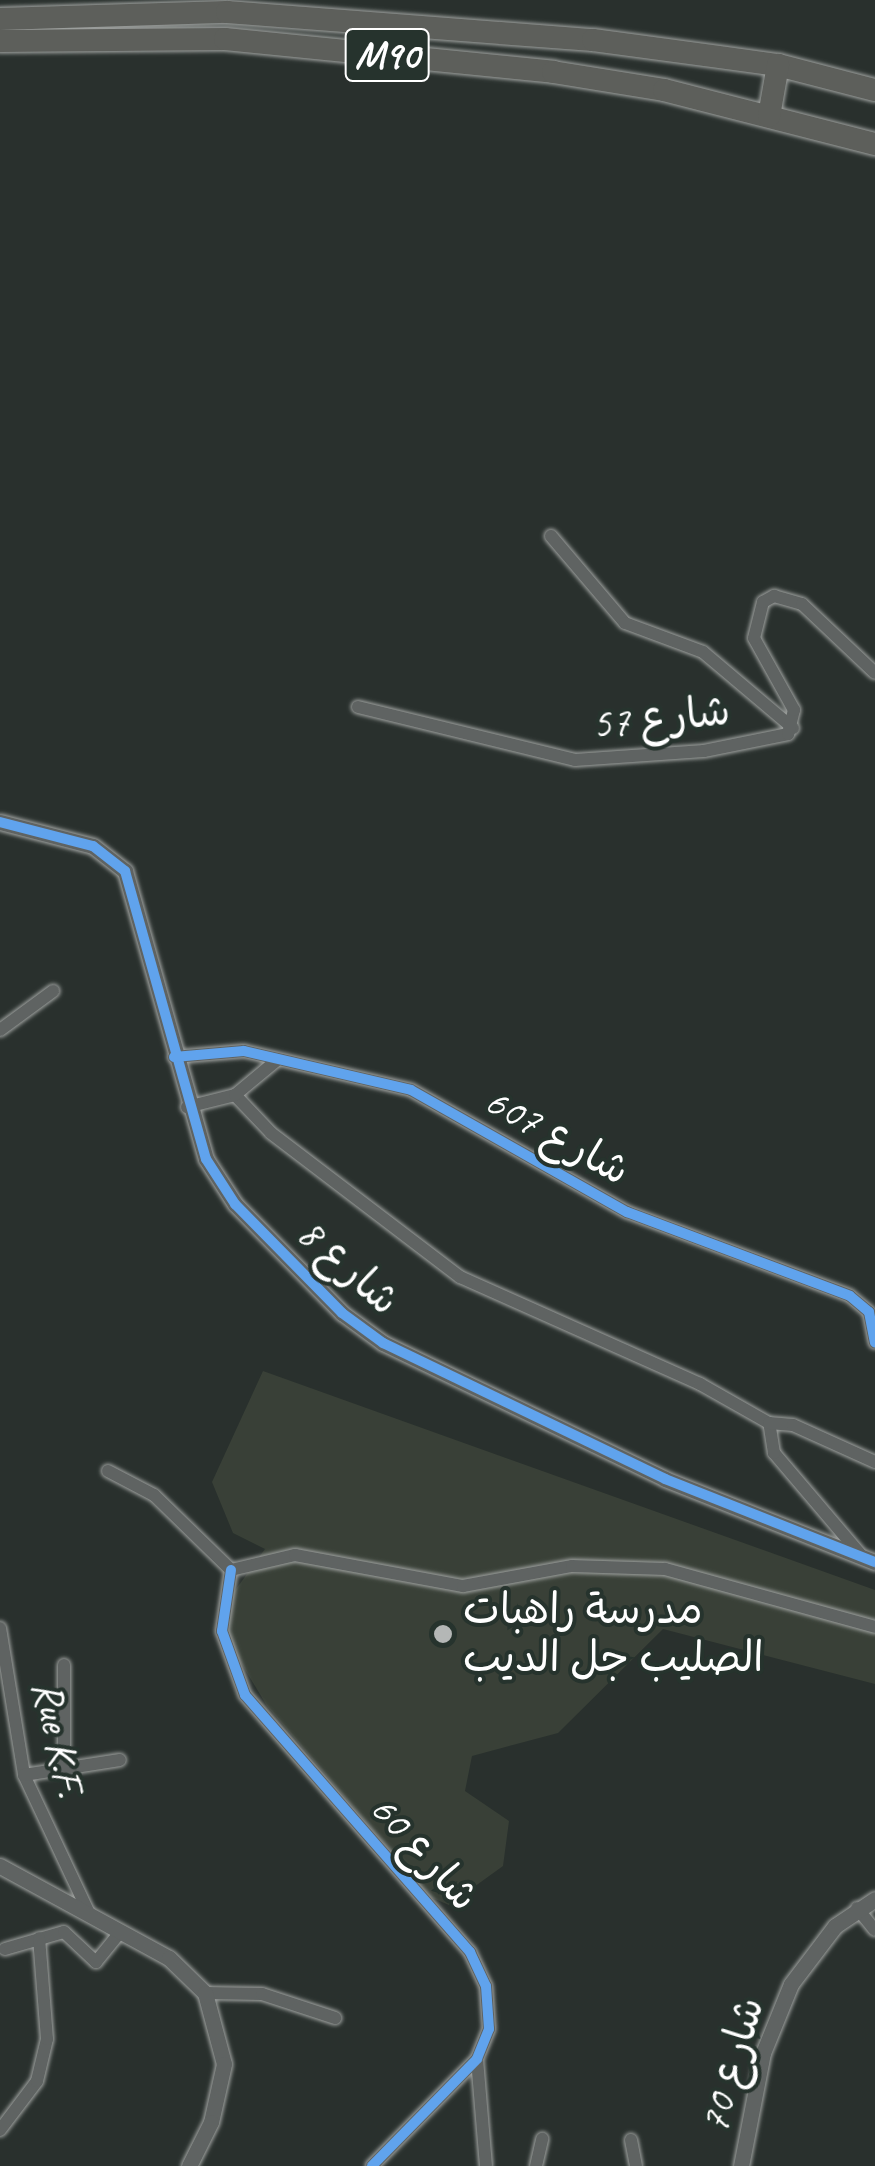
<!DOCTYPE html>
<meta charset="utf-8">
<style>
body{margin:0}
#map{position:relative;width:875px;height:2166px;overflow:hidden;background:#29302d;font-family:Caveat,"Playpen Sans Arabic",sans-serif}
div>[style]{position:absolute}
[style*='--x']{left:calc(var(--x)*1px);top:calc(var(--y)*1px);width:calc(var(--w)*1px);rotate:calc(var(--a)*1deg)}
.built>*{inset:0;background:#394037}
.roads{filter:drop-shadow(0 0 2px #9fa2a0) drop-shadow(0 0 2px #9fa2a0)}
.minor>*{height:12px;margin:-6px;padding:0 6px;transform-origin:6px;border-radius:6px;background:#5f6362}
.tertiary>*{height:15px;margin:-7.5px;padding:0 7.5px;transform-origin:7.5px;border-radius:7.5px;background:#5f6362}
.motorway>*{height:22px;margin:-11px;padding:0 11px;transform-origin:11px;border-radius:11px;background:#5d5f5b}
.cycleway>*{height:10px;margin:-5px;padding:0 5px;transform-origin:5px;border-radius:5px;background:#60a3ed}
.dots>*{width:28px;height:28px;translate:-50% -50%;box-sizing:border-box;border:5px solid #26332d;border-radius:50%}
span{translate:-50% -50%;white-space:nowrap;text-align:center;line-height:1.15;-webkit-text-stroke:8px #26332d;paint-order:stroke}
.shield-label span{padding:2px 8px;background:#26332d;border:2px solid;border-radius:8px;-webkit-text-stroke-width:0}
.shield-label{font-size:40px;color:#fff;font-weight:700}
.street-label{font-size:42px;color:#fff}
.poi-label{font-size:42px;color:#fff}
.left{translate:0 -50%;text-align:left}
</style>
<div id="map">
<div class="built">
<div style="clip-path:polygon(263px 1371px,875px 1590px,875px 1684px,663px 1629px,558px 1733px,472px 1756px,465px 1791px,509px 1821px,503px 1866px,449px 1905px,430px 1897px,267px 1706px,228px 1641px,231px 1596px,265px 1549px,233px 1533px,212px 1482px)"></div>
</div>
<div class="roads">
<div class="minor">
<div style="--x:551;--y:536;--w:114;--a:49.6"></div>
<div style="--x:625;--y:623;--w:83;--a:20.4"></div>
<div style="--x:703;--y:652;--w:118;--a:40.2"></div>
<div style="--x:358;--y:707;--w:223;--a:13.7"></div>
<div style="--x:575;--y:760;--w:129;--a:-4"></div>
<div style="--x:704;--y:751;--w:86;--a:-11.4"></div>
<div style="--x:788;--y:734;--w:25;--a:-76"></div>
<div style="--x:794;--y:710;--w:82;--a:-119.1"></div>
<div style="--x:754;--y:638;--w:37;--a:-76"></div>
<div style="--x:763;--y:602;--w:13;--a:-29"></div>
<div style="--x:774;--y:596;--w:29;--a:16"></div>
<div style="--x:802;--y:604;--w:100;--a:43.4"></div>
<div style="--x:0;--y:1030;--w:66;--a:-36.3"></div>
<div style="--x:174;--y:1057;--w:70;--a:-4.9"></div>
<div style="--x:244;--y:1051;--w:171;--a:13.1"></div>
<div style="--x:411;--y:1090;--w:248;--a:29.5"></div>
<div style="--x:627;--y:1212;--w:238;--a:20.6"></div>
<div style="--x:850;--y:1296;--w:25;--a:40"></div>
<div style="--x:869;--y:1312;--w:31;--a:79"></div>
<div style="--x:235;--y:1095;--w:52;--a:46.5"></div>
<div style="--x:271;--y:1133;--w:238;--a:37.3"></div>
<div style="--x:460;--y:1277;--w:263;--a:24"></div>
<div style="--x:700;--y:1384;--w:79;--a:29.5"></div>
<div style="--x:187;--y:1107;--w:49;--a:-14"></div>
<div style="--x:235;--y:1095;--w:53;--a:-39.7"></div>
<div style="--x:108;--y:1471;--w:52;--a:27.6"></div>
<div style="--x:154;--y:1495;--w:107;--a:44.2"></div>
<div style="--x:860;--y:1554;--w:133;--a:-130.4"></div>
<div style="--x:774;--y:1453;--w:30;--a:-99"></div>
<div style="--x:769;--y:1423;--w:24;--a:5"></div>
<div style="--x:793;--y:1425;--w:90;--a:24.3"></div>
<div style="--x:231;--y:1570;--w:62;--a:98.4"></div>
<div style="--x:222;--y:1631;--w:68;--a:70.2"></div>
<div style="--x:245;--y:1695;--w:342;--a:48.8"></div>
<div style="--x:470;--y:1952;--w:38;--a:65"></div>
<div style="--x:486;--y:1986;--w:43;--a:86"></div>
<div style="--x:489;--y:2029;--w:32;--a:112"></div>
<div style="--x:477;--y:2059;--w:150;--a:134.5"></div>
<div style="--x:231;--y:1570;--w:66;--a:-13.2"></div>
<div style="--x:295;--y:1555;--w:171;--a:10.5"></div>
<div style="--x:463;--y:1586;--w:111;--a:-10.4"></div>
<div style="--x:572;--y:1566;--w:93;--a:1.8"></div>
<div style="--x:665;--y:1569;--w:218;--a:15.4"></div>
<div style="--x:0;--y:1628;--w:149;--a:80.7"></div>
<div style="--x:24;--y:1775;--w:153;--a:64.8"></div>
<div style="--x:64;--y:1665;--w:101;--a:90"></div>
<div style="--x:24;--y:1775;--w:97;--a:-8.9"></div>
<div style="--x:857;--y:1908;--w:28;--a:51"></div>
<div style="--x:5;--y:1949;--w:61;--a:-16.1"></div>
<div style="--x:64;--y:1932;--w:44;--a:43.2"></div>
<div style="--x:96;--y:1962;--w:38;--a:-51"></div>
<div style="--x:205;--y:1993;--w:57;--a:1"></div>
<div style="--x:262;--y:1994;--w:77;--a:18.2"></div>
<div style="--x:477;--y:2059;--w:107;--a:85.2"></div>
<div style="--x:0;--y:2130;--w:61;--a:-52.9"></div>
<div style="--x:37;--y:2081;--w:43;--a:-76.6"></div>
<div style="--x:47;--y:2039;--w:101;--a:-94.5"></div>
<div style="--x:631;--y:2140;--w:26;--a:79"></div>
<div style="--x:536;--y:2166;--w:28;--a:-77"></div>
</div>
<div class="tertiary">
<div style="--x:0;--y:822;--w:96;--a:14.5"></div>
<div style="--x:93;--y:846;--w:41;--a:38"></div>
<div style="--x:125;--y:871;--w:299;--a:74.3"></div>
<div style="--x:206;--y:1159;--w:54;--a:57.2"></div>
<div style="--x:235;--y:1204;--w:153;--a:45.5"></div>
<div style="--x:342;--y:1313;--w:51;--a:36.2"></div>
<div style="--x:383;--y:1343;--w:313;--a:25.7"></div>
<div style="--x:665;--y:1479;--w:226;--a:21.6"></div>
<div style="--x:0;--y:1866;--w:192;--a:28.6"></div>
<div style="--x:169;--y:1958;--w:50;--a:44.2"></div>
<div style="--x:205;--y:1993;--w:73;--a:75"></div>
<div style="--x:224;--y:2064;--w:59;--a:102.6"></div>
<div style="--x:211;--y:2122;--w:49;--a:116.6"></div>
<div style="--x:741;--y:2166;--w:115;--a:-79"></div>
<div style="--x:763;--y:2053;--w:74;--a:-67.9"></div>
<div style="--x:791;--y:1984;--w:73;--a:-52.8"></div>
<div style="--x:835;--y:1926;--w:48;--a:-34"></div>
</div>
<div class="motorway">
<div style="--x:0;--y:19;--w:227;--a:-1.8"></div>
<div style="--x:227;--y:12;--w:367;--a:4.4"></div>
<div style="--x:593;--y:40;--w:187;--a:7.7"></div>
<div style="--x:778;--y:65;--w:100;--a:14.5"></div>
<div style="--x:0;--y:41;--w:225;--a:-0.5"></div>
<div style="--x:225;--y:39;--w:330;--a:5.7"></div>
<div style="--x:553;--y:72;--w:112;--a:9.2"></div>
<div style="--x:664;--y:90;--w:218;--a:14.4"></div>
<div style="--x:769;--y:116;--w:52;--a:-80"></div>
</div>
</div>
<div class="cycleway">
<div style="--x:0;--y:822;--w:96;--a:14.5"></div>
<div style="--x:93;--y:846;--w:41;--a:38"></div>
<div style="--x:125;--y:871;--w:299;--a:74.3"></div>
<div style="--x:206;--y:1159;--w:54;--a:57.2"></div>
<div style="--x:235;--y:1204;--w:153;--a:45.5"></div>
<div style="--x:342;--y:1313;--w:51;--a:36.2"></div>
<div style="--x:383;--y:1343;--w:313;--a:25.7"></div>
<div style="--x:665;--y:1479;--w:226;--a:21.6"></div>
<div style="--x:174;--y:1057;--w:70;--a:-4.9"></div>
<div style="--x:244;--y:1051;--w:171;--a:13.1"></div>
<div style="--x:411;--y:1090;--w:248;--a:29.5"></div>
<div style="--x:627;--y:1212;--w:238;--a:20.6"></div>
<div style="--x:850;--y:1296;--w:25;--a:40"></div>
<div style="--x:869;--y:1312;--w:31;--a:79"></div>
<div style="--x:231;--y:1570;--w:62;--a:98.4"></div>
<div style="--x:222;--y:1631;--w:68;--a:70.2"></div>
<div style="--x:245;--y:1695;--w:342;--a:48.8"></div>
<div style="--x:470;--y:1952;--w:38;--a:65"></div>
<div style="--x:486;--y:1986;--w:43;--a:86"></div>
<div style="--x:489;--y:2029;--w:32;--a:112"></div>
<div style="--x:477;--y:2059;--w:150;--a:134.5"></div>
</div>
<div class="dots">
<div style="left:443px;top:1634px;background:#b4b7b6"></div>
</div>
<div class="shield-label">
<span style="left:387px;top:55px">M90</span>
</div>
<div class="street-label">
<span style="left:661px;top:718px;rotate:-6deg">شارع 57</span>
<span style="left:557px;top:1136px;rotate:29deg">شارع 607</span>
<span style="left:348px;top:1267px;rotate:42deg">شارع 8</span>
<span style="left:58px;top:1739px;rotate:78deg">Rue K.F.</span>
<span style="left:424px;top:1853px;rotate:48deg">شارع 60</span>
<span style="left:732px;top:2065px;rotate:-74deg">شارع 70</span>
</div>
<div class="poi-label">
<span class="left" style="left:463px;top:1634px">مدرسة راهبات<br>الصليب جل الديب</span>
</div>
</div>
